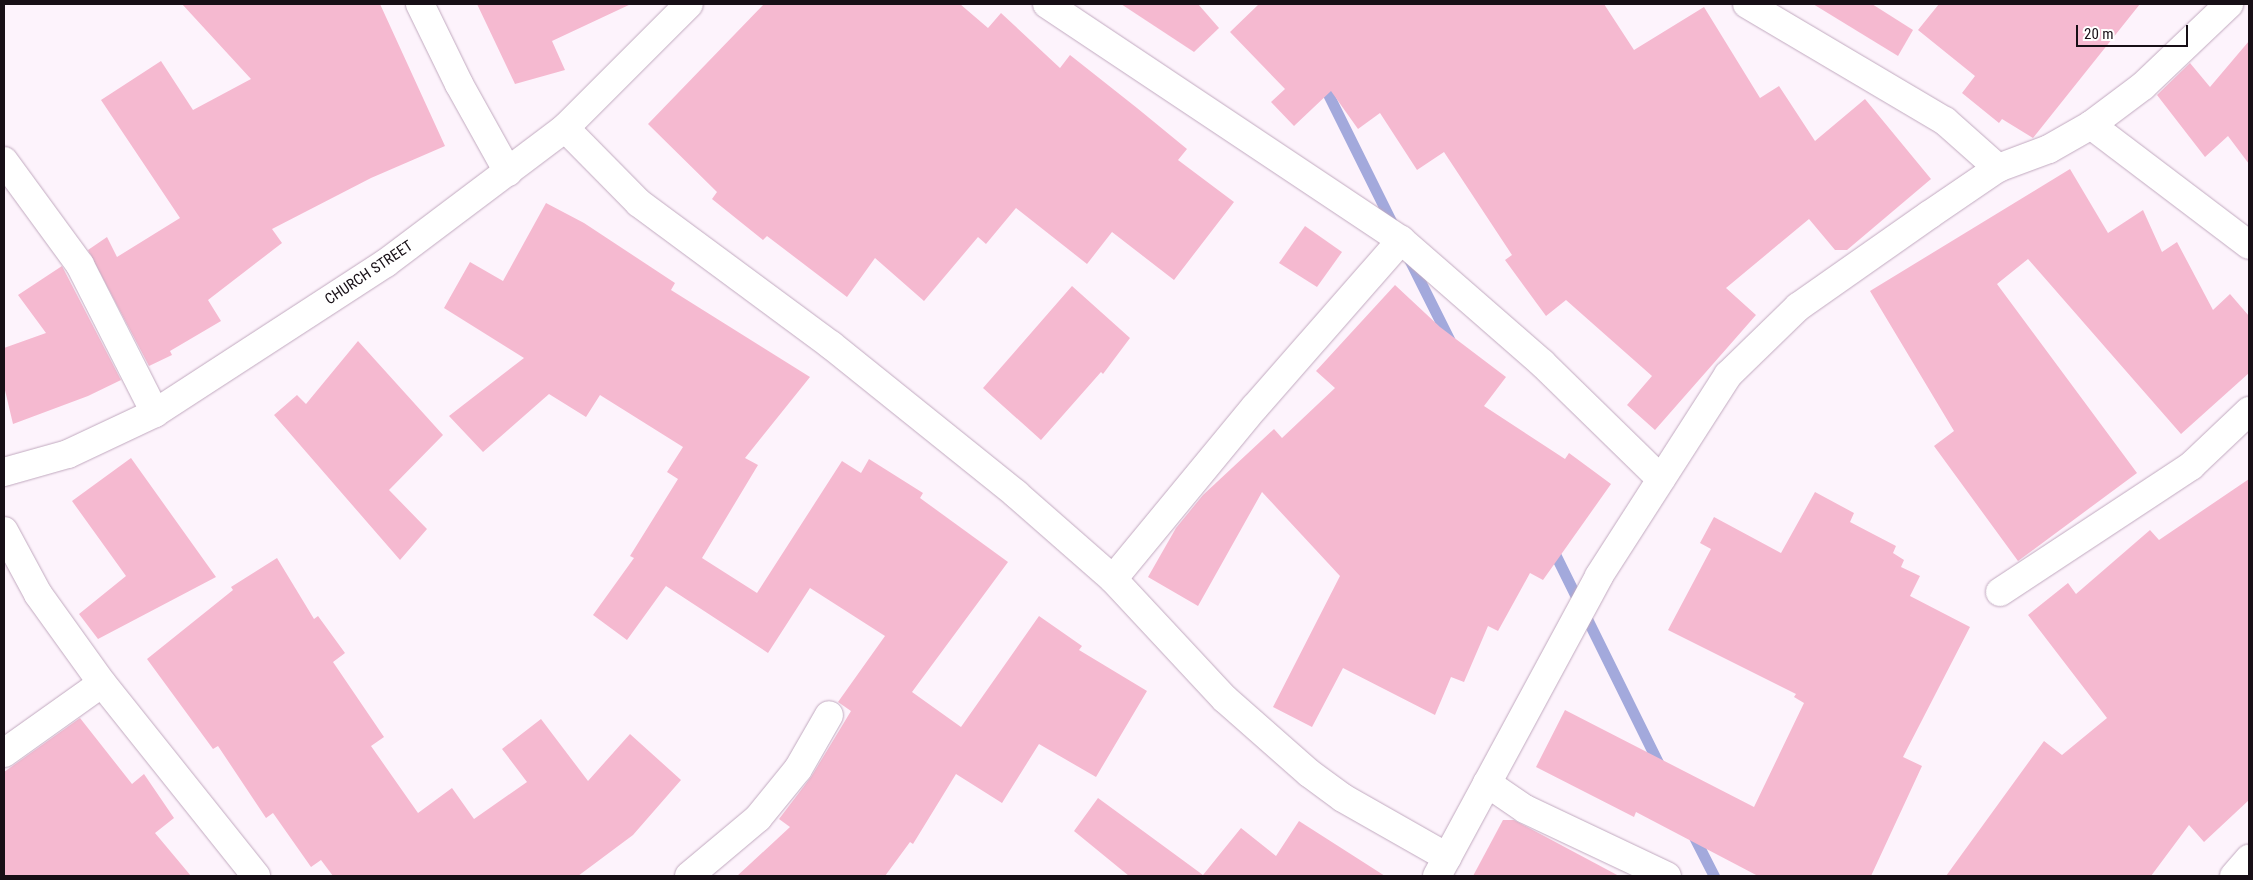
<!DOCTYPE html>
<style>
body{margin:0}
#map{position:relative;width:2253px;height:880px;overflow:hidden;background:#fdf3fc;font-family:"Roboto Condensed",sans-serif}
div>[style]{position:absolute}
[style*='--x']{left:calc(var(--x)*1px);top:calc(var(--y)*1px);width:calc(var(--w)*1px);rotate:calc(var(--a)*1deg)}
.stream>*{height:11px;margin:-5.5px;padding:0 5.5px;transform-origin:5.5px;border-radius:5.5px;background:#a3a9dc}
.building>*{inset:0;background:#f5b9d0}
.roads{filter:drop-shadow(0 0 1px #c1a9bf) drop-shadow(0 0 1px #c1a9bf)}
.street>*{height:28px;margin:-14px;padding:0 14px;transform-origin:14px;border-radius:14px;background:#fff}
span{translate:-50% -50%;white-space:nowrap;text-align:center;line-height:1.15;-webkit-text-stroke:4px #fff;paint-order:stroke}
.street-label{font-size:15px;color:#170f16}
.frame{position:absolute;inset:0;border:5px solid #170f16;pointer-events:none}
.scale{position:absolute;left:2076px;top:25px;width:112px;height:22px;box-sizing:border-box;border:2px solid #170f16;border-top:0;padding-left:6px;font-size:15px;line-height:18px;white-space:nowrap;color:#170f16;-webkit-text-stroke:4px #fff;paint-order:stroke}
</style>
<div id="map">
<div class="stream">
<div style="--x:1322;--y:82;--w:162;--a:63.6"></div>
<div style="--x:1408;--y:257;--w:96;--a:63.4"></div>
<div style="--x:1551;--y:546;--w:249;--a:63.7"></div>
<div style="--x:1691;--y:831;--w:51;--a:62.9"></div>
</div>
<div class="building">
<div style="clip-path:polygon(182px 4px,380px 4px,445px 146px,371px 178px,272px 229px,282px 243px,208px 300px,221px 321px,170px 351px,172px 355px,149px 366px,88px 250px,107px 237px,117px 257px,180px 218px,101px 100px,161px 61px,193px 110px,251px 79px)"></div>
<div style="clip-path:polygon(477px 4px,631px 4px,552px 41px,565px 70px,515px 84px)"></div>
<div style="clip-path:polygon(764px 4px,960px 4px,988px 28px,1001px 13px,1060px 68px,1070px 55px,1137px 108px,1187px 149px,1178px 160px,1234px 202px,1174px 280px,1112px 232px,1087px 264px,1016px 208px,986px 244px,978px 237px,924px 301px,875px 258px,847px 297px,767px 236px,763px 240px,712px 199px,717px 192px,648px 124px)"></div>
<div style="clip-path:polygon(1121px 4px,1198px 4px,1219px 28px,1194px 52px)"></div>
<div style="clip-path:polygon(1259px 4px,1604px 4px,1634px 50px,1704px 7px,1760px 98px,1779px 86px,1815px 141px,1865px 99px,1931px 179px,1847px 250px,1835px 250px,1809px 219px,1726px 288px,1756px 315px,1655px 430px,1627px 405px,1652px 376px,1566px 300px,1546px 316px,1505px 260px,1512px 255px,1444px 152px,1417px 170px,1380px 113px,1358px 129px,1331px 91px,1294px 126px,1271px 102px,1285px 89px,1230px 32px)"></div>
<div style="clip-path:polygon(1813px 4px,1872px 4px,1913px 30px,1898px 56px)"></div>
<div style="clip-path:polygon(1939px 4px,2140px 4px,2033px 138px,2002px 119px,1999px 123px,1962px 93px,1975px 76px,1918px 30px)"></div>
<div style="clip-path:polygon(2249px 41px,2249px 164px,2228px 136px,2205px 157px,2157px 95px,2190px 63px,2210px 87px)"></div>
<div style="clip-path:polygon(2070px 169px,2108px 233px,2143px 210px,2162px 252px,2177px 242px,2213px 310px,2230px 294px,2249px 316px,2249px 373px,2181px 434px,2028px 259px,1997px 284px,2137px 473px,2018px 561px,1934px 446px,1954px 431px,1870px 291px)"></div>
<div style="clip-path:polygon(546px 203px,584px 223px,675px 283px,671px 290px,810px 377px,745px 458px,758px 465px,702px 558px,757px 593px,842px 461px,861px 473px,869px 459px,923px 493px,920px 498px,1008px 562px,912px 692px,961px 727px,1039px 616px,1082px 646px,1079px 650px,1147px 691px,1096px 777px,1039px 744px,1002px 803px,956px 774px,913px 844px,910px 842px,885px 876px,737px 876px,790px 827px,779px 819px,811px 777px,851px 711px,838px 702px,885px 636px,810px 588px,768px 653px,666px 586px,627px 640px,593px 615px,634px 558px,630px 556px,678px 479px,667px 472px,683px 447px,600px 395px,586px 417px,549px 394px,483px 452px,449px 416px,524px 358px,444px 308px,470px 262px,503px 281px)"></div>
<div style="clip-path:polygon(1305px 226px,1342px 252px,1317px 287px,1279px 263px)"></div>
<div style="clip-path:polygon(62px 266px,121px 380px,88px 396px,13px 424px,4px 386px,4px 348px,46px 333px,18px 295px)"></div>
<div style="clip-path:polygon(1395px 285px,1440px 327px,1506px 377px,1484px 406px,1565px 459px,1569px 453px,1611px 484px,1543px 580px,1530px 573px,1498px 631px,1488px 626px,1464px 682px,1451px 677px,1435px 715px,1343px 668px,1312px 727px,1273px 707px,1340px 576px,1262px 492px,1198px 606px,1148px 577px,1176px 528px,1203px 495px,1274px 429px,1282px 438px,1335px 388px,1316px 371px)"></div>
<div style="clip-path:polygon(1072px 286px,1130px 338px,1103px 374px,1101px 372px,1041px 440px,983px 388px)"></div>
<div style="clip-path:polygon(358px 341px,443px 435px,389px 490px,427px 529px,400px 560px,274px 415px,297px 395px,306px 404px)"></div>
<div style="clip-path:polygon(131px 458px,216px 577px,98px 639px,79px 614px,126px 576px,72px 501px)"></div>
<div style="clip-path:polygon(2249px 479px,2249px 800px,2204px 842px,2189px 825px,2151px 876px,1946px 876px,2044px 741px,2062px 755px,2107px 718px,2028px 615px,2068px 583px,2076px 594px,2150px 530px,2159px 540px)"></div>
<div style="clip-path:polygon(1815px 492px,1854px 513px,1850px 522px,1896px 546px,1893px 553px,1904px 560px,1901px 567px,1920px 576px,1910px 596px,1970px 627px,1903px 757px,1922px 766px,1871px 876px,1758px 876px,1636px 812px,1634px 817px,1536px 767px,1565px 710px,1754px 807px,1804px 703px,1794px 697px,1796px 694px,1668px 630px,1711px 549px,1700px 543px,1714px 517px,1781px 553px)"></div>
<div style="clip-path:polygon(277px 558px,314px 619px,318px 616px,345px 653px,333px 662px,384px 737px,371px 746px,418px 813px,452px 788px,474px 819px,527px 782px,502px 749px,541px 719px,588px 781px,630px 734px,681px 780px,633px 835px,578px 876px,333px 876px,321px 860px,311px 867px,273px 813px,266px 818px,218px 746px,213px 749px,147px 659px,233px 590px,231px 587px)"></div>
<div style="clip-path:polygon(80px 718px,132px 784px,144px 774px,174px 818px,155px 833px,191px 876px,4px 876px,4px 772px)"></div>
<div style="clip-path:polygon(1098px 798px,1203px 875px,1241px 828px,1276px 856px,1299px 821px,1385px 876px,1129px 876px,1074px 831px)"></div>
<div style="clip-path:polygon(1503px 820px,1514px 820px,1619px 876px,1473px 876px)"></div>
</div>
<div class="roads">
<div class="street">
<div style="--x:420;--y:4;--w:89;--a:64"></div>
<div style="--x:459;--y:84;--w:101;--a:60.9"></div>
<div style="--x:1047;--y:4;--w:425;--a:33.7"></div>
<div style="--x:1401;--y:240;--w:187;--a:41.1"></div>
<div style="--x:1542;--y:363;--w:166;--a:44.3"></div>
<div style="--x:1747;--y:4;--w:230;--a:30.6"></div>
<div style="--x:1945;--y:121;--w:71;--a:41.6"></div>
<div style="--x:2091;--y:125;--w:198;--a:37.2"></div>
<div style="--x:565;--y:128;--w:105;--a:45.4"></div>
<div style="--x:639;--y:203;--w:239;--a:36.5"></div>
<div style="--x:831;--y:345;--w:238;--a:38.8"></div>
<div style="--x:1016;--y:494;--w:129;--a:41.2"></div>
<div style="--x:1113;--y:579;--w:164;--a:47"></div>
<div style="--x:1225;--y:699;--w:112;--a:41.4"></div>
<div style="--x:1309;--y:773;--w:42;--a:36.3"></div>
<div style="--x:1343;--y:798;--w:120;--a:29.6"></div>
<div style="--x:4;--y:161;--w:129;--a:53.8"></div>
<div style="--x:80;--y:265;--w:166;--a:63.1"></div>
<div style="--x:4;--y:472;--w:66;--a:-15.7"></div>
<div style="--x:68;--y:454;--w:96;--a:-25.2"></div>
<div style="--x:155;--y:413;--w:275;--a:-33"></div>
<div style="--x:386;--y:263;--w:224;--a:-37"></div>
<div style="--x:565;--y:128;--w:175;--a:-45"></div>
<div style="--x:4;--y:531;--w:72;--a:61.6"></div>
<div style="--x:38;--y:594;--w:110;--a:54.3"></div>
<div style="--x:102;--y:683;--w:247;--a:51.4"></div>
<div style="--x:1113;--y:579;--w:223;--a:-50.5"></div>
<div style="--x:1255;--y:407;--w:222;--a:-48.8"></div>
<div style="--x:2000;--y:592;--w:229;--a:-33.4"></div>
<div style="--x:2191;--y:466;--w:80;--a:-43.5"></div>
<div style="--x:4;--y:753;--w:120;--a:-35.5"></div>
<div style="--x:1487;--y:783;--w:46;--a:34.4"></div>
<div style="--x:1525;--y:809;--w:157;--a:25.3"></div>
<div style="--x:689;--y:876;--w:90;--a:-40"></div>
<div style="--x:758;--y:818;--w:63;--a:-50.8"></div>
<div style="--x:798;--y:769;--w:62;--a:-60.1"></div>
<div style="--x:1437;--y:876;--w:341;--a:-61.6"></div>
<div style="--x:1599;--y:576;--w:239;--a:-57.3"></div>
<div style="--x:1728;--y:375;--w:98;--a:-44.2"></div>
<div style="--x:1798;--y:307;--w:160;--a:-35.1"></div>
<div style="--x:1929;--y:215;--w:83;--a:-34.3"></div>
<div style="--x:1998;--y:168;--w:54;--a:-20.4"></div>
<div style="--x:2049;--y:149;--w:48;--a:-29.7"></div>
<div style="--x:2091;--y:125;--w:65;--a:-36.9"></div>
<div style="--x:2143;--y:86;--w:119;--a:-43.6"></div>
<div style="--x:2234;--y:876;--w:23;--a:-49"></div>
</div>
</div>
<div class="street-label">
<span style="left:369px;top:273px;rotate:-34deg">CHURCH STREET</span>
</div>
<div class="frame"></div>
<div class="scale">20 m</div>
</div>
